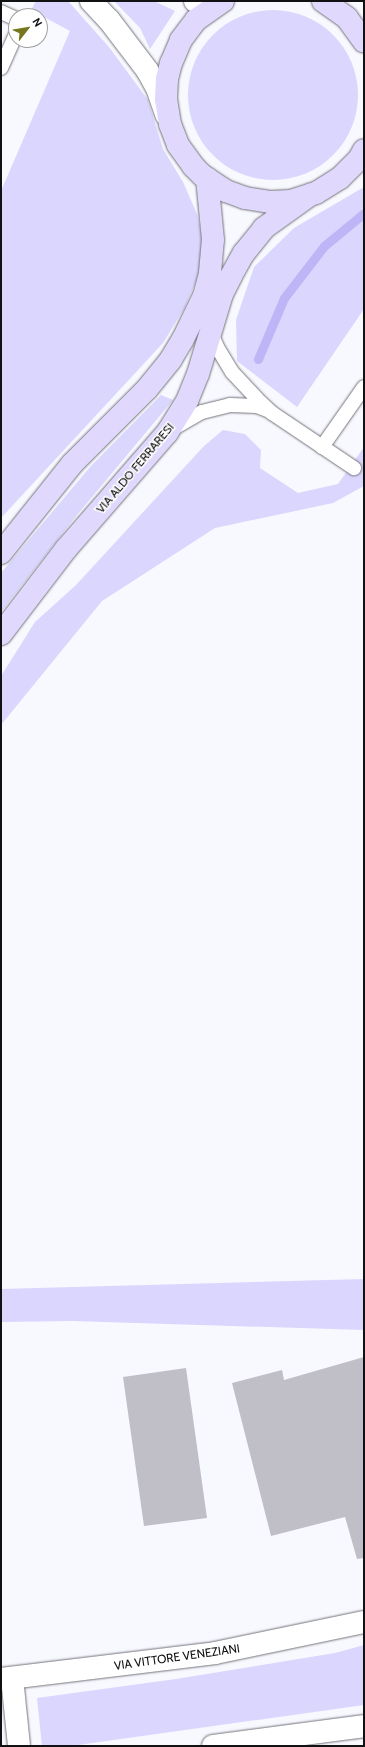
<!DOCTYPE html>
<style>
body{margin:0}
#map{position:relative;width:365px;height:1747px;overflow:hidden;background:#f8f8ff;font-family:Cabin,sans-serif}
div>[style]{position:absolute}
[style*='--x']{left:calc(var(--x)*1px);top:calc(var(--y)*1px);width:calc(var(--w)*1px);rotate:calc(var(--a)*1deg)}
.green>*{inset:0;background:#dad6fe}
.round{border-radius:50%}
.stream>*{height:9px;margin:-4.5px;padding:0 4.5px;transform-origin:4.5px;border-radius:4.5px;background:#beb5f7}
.building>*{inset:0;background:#c0bfc7}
.roads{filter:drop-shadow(0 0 1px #74737a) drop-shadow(0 0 1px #74737a)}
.service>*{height:14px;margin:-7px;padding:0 7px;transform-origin:7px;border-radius:7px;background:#fff}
.minor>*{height:22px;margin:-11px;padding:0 11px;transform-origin:11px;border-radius:11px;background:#fff}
.tertiary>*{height:22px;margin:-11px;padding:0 11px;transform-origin:11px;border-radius:11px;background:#fff}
.secondary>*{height:22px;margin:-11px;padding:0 11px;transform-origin:11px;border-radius:11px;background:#e0d9fd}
span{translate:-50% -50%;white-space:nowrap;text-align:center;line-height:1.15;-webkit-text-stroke:3px #fff;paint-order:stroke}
.street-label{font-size:12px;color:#111114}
.frame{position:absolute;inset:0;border:2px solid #111114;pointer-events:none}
.north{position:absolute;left:8px;top:8px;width:40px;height:40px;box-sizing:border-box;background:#fff;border:1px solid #a0a0a1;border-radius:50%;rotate:59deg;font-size:11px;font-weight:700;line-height:16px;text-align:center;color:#111114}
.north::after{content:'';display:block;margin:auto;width:14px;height:18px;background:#75761d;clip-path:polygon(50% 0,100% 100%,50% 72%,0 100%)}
</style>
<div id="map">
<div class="green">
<div style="clip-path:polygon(36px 1px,68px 1px,109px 47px,148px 100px,163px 149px,183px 182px,197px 214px,203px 239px,198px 276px,185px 307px,163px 343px,1px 518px,1px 191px,70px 31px,31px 10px)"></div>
<div style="clip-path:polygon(114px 1px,154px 1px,175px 11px,150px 49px,140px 28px)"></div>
<div class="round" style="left:188px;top:10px;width:170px;height:170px"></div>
<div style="clip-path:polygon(364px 187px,364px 309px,297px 407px,237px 361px,236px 320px,254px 267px,294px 228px)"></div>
<div style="clip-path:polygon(161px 395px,173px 400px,77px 515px,1px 612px,1px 573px,90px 467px)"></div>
<div style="clip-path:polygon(223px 430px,245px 434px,261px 450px,260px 468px,298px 493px,338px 484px,364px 447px,364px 486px,333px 503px,215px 528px,102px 601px,1px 725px,1px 676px,35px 622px,76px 585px,204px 446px)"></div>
<div style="clip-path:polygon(364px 1279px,364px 1330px,72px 1321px,1px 1322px,1px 1289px)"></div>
<div style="clip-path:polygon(364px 1645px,364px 1705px,71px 1746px,42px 1746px,37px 1698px,176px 1679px,335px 1653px)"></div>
</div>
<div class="stream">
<div style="--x:258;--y:359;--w:66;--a:-66.9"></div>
<div style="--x:284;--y:298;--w:66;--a:-52.4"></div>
<div style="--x:324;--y:246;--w:52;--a:-39.5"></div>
</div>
<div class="building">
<div style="clip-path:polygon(364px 1357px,364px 1558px,357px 1559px,345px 1517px,271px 1536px,232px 1383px,282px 1370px,284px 1380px)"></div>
<div style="clip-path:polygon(186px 1368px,207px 1518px,144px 1526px,123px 1377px)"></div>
</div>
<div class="roads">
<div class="service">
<div style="--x:1;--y:12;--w:17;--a:25"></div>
<div style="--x:1;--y:68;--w:37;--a:-66"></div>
<div style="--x:211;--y:333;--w:15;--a:67"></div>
<div style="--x:217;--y:347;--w:29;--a:59"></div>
<div style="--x:232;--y:372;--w:37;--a:47"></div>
<div style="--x:257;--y:399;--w:21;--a:43"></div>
<div style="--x:272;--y:413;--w:99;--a:33.9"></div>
<div style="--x:174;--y:428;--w:32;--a:-30"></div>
<div style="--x:202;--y:412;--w:29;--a:-14"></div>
<div style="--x:230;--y:405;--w:27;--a:2"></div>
<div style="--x:257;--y:406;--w:11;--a:22"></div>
<div style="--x:322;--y:447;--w:73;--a:-55"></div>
</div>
<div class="minor">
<div style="--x:12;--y:1678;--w:68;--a:84.1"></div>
<div style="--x:1;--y:1679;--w:216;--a:-6.9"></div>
<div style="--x:215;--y:1653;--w:152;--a:-11.8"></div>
<div style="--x:213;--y:1746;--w:152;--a:-7.5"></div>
</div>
<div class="tertiary">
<div style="--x:91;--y:1;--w:26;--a:47"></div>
<div style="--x:109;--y:20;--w:63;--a:52.8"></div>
<div style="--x:147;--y:70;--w:21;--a:61"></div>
<div style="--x:157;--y:88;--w:28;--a:71"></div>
<div style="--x:195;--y:1;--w:22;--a:5"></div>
</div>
<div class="secondary">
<div style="--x:223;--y:1;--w:33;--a:145"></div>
<div style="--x:196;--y:20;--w:25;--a:127"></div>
<div style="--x:181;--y:40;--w:25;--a:113"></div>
<div style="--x:171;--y:63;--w:16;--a:104"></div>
<div style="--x:167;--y:79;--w:20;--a:93"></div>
<div style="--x:166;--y:99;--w:25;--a:81"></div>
<div style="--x:170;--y:124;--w:22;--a:69"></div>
<div style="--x:178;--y:145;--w:26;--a:54"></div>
<div style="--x:193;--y:166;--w:13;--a:45"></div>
<div style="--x:202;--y:175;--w:29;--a:34"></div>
<div style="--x:226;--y:191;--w:20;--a:20"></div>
<div style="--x:245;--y:198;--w:26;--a:9"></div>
<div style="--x:271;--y:202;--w:20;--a:-3"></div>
<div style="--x:291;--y:201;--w:26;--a:-18"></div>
<div style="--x:316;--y:193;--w:28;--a:-32"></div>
<div style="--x:340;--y:178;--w:27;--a:-45"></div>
<div style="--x:359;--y:159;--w:10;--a:-61"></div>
<div style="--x:323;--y:1;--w:29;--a:35"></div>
<div style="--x:347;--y:18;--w:29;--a:54"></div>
<div style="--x:1;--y:553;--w:114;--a:-51.4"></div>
<div style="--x:72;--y:464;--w:106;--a:-45"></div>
<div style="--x:147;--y:389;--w:38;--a:-51"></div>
<div style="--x:171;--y:359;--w:23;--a:-59"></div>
<div style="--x:183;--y:339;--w:48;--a:-64"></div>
<div style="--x:204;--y:296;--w:24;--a:-75"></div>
<div style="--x:210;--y:273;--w:33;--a:-85"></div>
<div style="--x:213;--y:240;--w:62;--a:-95.5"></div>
<div style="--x:1;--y:634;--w:107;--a:-52.6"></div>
<div style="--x:66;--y:549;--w:154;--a:-49"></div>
<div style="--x:167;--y:433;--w:38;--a:-58"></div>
<div style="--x:187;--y:401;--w:29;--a:-68"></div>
<div style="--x:198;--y:374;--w:84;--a:-73.3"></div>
<div style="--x:222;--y:294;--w:20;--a:-63"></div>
<div style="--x:231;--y:276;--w:26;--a:-61"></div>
<div style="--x:244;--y:253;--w:32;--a:-51"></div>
<div style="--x:264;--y:228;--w:57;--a:-35.7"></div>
</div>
</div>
<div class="street-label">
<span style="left:135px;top:468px;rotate:-50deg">VIA ALDO FERRARESI</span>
<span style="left:177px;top:1657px;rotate:-8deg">VIA VITTORE VENEZIANI</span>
</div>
<div class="frame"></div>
<div class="north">N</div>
</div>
